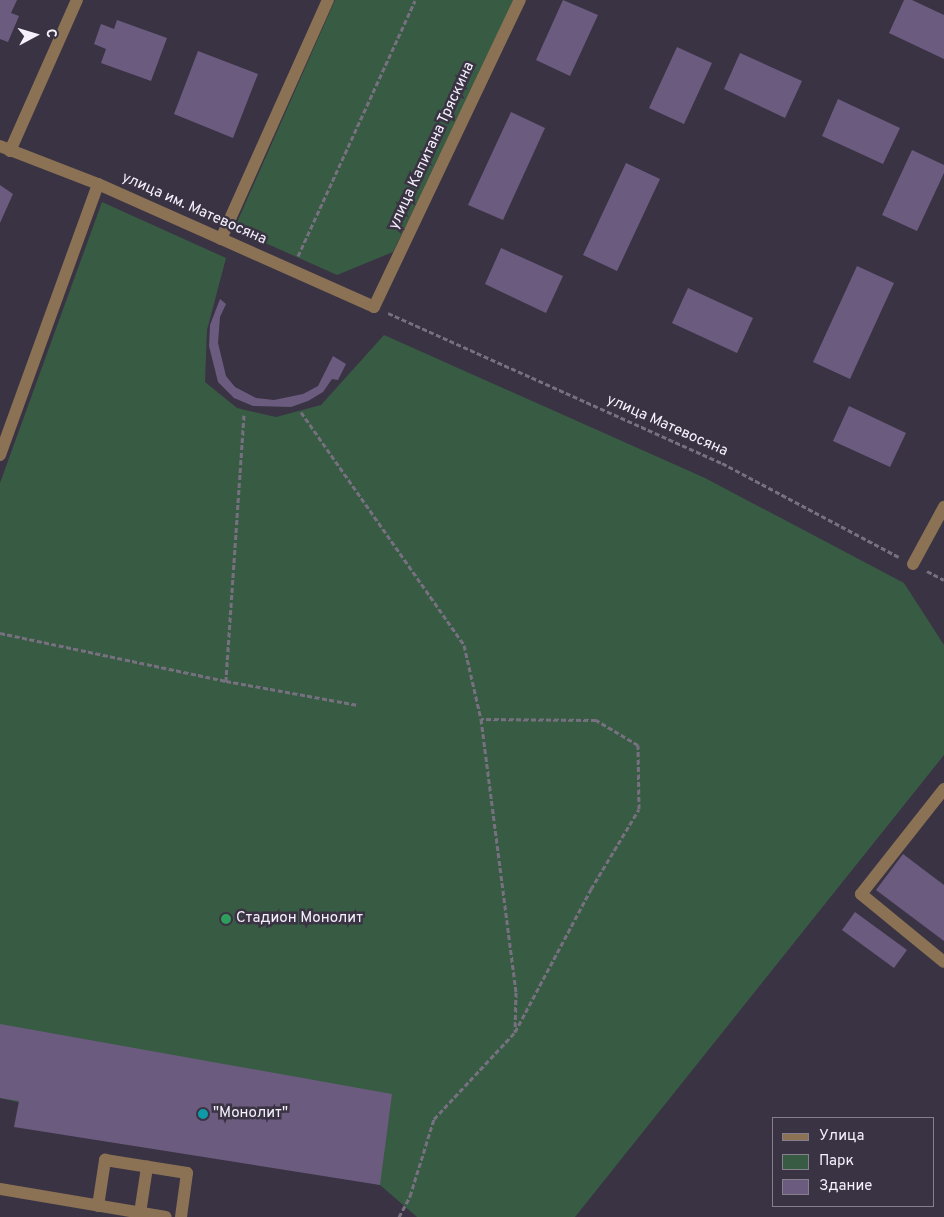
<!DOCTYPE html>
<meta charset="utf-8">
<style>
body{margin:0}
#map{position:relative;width:944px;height:1217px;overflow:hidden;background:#3a3344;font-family:Overpass,sans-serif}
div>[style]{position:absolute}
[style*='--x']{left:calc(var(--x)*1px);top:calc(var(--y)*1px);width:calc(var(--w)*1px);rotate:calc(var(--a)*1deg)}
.green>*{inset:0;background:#385b43}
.building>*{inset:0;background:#6b5b7f}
.path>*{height:3px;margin-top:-1.5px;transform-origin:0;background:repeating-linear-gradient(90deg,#777080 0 5px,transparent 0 7.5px)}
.minor>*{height:12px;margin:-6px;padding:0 6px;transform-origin:6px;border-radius:6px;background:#8b7254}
.dots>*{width:14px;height:14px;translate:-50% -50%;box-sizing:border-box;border:2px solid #3a3344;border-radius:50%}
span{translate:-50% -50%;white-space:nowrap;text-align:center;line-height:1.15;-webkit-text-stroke:5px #3a3344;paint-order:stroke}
.street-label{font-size:15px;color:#f5f0fc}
.poi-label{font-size:15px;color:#f5f0fc}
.left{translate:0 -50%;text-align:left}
.legend{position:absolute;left:772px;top:1117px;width:162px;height:90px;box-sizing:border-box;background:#3a3344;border:1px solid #857f8e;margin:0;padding:6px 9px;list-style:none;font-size:15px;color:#f5f0fc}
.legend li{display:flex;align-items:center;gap:10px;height:25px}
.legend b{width:25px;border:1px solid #857f8e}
.north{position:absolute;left:10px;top:10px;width:50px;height:50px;-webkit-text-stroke:4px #3a3344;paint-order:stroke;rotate:84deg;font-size:14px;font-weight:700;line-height:20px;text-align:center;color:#f5f0fc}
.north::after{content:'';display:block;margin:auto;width:18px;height:22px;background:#f5f0fc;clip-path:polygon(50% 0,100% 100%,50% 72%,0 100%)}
</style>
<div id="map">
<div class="green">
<div style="clip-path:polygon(335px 0,515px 0,393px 252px,337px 275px,234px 229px)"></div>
<div style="clip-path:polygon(102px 202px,226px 258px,207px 330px,205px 382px,237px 408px,276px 417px,321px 405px,384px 335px,705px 478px,904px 583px,944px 645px,944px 755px,575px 1217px,417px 1217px,380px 1185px,0 1098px,0 483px)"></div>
</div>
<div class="building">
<div style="clip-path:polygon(0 0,17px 0,11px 13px,19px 16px,8px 42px,0 39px)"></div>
<div style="clip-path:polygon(563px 0,598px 15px,570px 76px,536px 60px)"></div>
<div style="clip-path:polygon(904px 0,912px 0,944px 15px,944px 59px,889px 33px)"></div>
<div style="clip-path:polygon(117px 20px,167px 38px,151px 81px,101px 63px,106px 49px,94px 44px,101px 24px,114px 29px)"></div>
<div style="clip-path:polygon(677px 47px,712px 63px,684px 124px,649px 108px)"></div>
<div style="clip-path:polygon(198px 51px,258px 74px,233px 138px,174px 114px)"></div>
<div style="clip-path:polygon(740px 53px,802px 81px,785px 118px,724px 89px)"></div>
<div style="clip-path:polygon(838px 99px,900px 128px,883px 164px,822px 136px)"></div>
<div style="clip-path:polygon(511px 112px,545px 128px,503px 220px,468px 205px)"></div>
<div style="clip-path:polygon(912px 150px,944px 165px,944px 173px,917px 231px,882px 215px)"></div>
<div style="clip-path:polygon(626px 163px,660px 179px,617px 271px,583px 255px)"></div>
<div style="clip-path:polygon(0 185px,13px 194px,0 223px)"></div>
<div style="clip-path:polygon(501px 248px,563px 276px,546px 313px,485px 284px)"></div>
<div style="clip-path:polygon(857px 266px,894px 283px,850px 379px,813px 362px)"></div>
<div style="clip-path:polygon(688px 288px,753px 318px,737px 353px,672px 323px)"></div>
<div style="clip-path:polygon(220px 299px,226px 304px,220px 317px,218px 343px,226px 376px,235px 387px,256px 398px,274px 400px,303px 394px,318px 386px,333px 356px,346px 364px,338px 380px,332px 379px,323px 392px,308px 401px,291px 407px,253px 406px,234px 398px,218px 382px,209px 346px,210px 325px)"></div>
<div style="clip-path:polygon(849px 406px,906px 433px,890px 467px,833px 441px)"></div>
<div style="clip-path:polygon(903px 854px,944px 885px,944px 941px,876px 890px)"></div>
<div style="clip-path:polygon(855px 912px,907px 950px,894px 968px,842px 930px)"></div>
<div style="clip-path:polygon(0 1024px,392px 1094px,380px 1185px,14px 1127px,19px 1101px,0 1098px)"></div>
</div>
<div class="path">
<div style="--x:298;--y:256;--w:281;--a:-65.4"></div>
<div style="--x:388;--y:313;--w:366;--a:24.2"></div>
<div style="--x:722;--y:463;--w:200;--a:28"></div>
<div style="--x:301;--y:412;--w:284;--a:55"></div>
<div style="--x:464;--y:645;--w:76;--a:77.1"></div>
<div style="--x:244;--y:415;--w:267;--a:93.9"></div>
<div style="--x:226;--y:681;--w:134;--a:10.3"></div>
<div style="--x:927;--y:571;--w:19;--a:28"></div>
<div style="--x:0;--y:633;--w:231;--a:12"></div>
<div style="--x:399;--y:1217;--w:24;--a:-62"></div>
<div style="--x:410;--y:1196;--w:81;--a:-72.7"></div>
<div style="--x:434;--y:1119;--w:119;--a:-47"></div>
<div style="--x:515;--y:1032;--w:162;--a:-62"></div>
<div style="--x:591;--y:889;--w:93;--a:-59"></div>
<div style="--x:639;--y:809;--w:64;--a:-90.9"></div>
<div style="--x:638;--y:745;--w:49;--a:-149.2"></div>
<div style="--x:596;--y:720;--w:115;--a:-179.5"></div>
<div style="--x:481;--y:719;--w:275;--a:82.7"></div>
<div style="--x:516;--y:992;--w:40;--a:91.4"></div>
</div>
<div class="minor">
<div style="--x:0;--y:146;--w:105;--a:21.2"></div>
<div style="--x:98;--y:184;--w:302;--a:24"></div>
<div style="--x:374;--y:307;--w:340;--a:-64.6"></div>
<div style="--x:10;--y:151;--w:165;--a:-66.1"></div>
<div style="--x:221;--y:239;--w:262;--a:-65.9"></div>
<div style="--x:0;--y:455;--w:288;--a:-70.1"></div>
<div style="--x:913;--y:564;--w:65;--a:-61.5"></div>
<div style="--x:944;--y:789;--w:134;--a:128.3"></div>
<div style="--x:861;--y:894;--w:107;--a:39.3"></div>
<div style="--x:0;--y:1189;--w:168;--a:9.6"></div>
<div style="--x:98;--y:1206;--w:47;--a:-81.3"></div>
<div style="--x:105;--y:1160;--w:83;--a:9"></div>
<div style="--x:187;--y:1173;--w:44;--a:97.8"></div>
<div style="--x:140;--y:1213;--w:47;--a:-81.3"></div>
</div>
<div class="dots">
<div style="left:226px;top:919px;background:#2e9e5b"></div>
<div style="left:203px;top:1114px;background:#0f9aa8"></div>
</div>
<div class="street-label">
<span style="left:432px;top:146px;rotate:-65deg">улица Капитана Тряскина</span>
<span style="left:194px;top:209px;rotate:24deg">улица им. Матевосяна</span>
<span style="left:667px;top:426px;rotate:24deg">улица Матевосяна</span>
</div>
<div class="poi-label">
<span class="left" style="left:236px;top:919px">Стадион Монолит</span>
<span class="left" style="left:213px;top:1114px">"Монолит"</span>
</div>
<ul class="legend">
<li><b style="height:6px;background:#8b7254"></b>Улица</li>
<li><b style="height:14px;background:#385b43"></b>Парк</li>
<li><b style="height:14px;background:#6b5b7f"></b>Здание</li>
</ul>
<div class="north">С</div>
</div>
